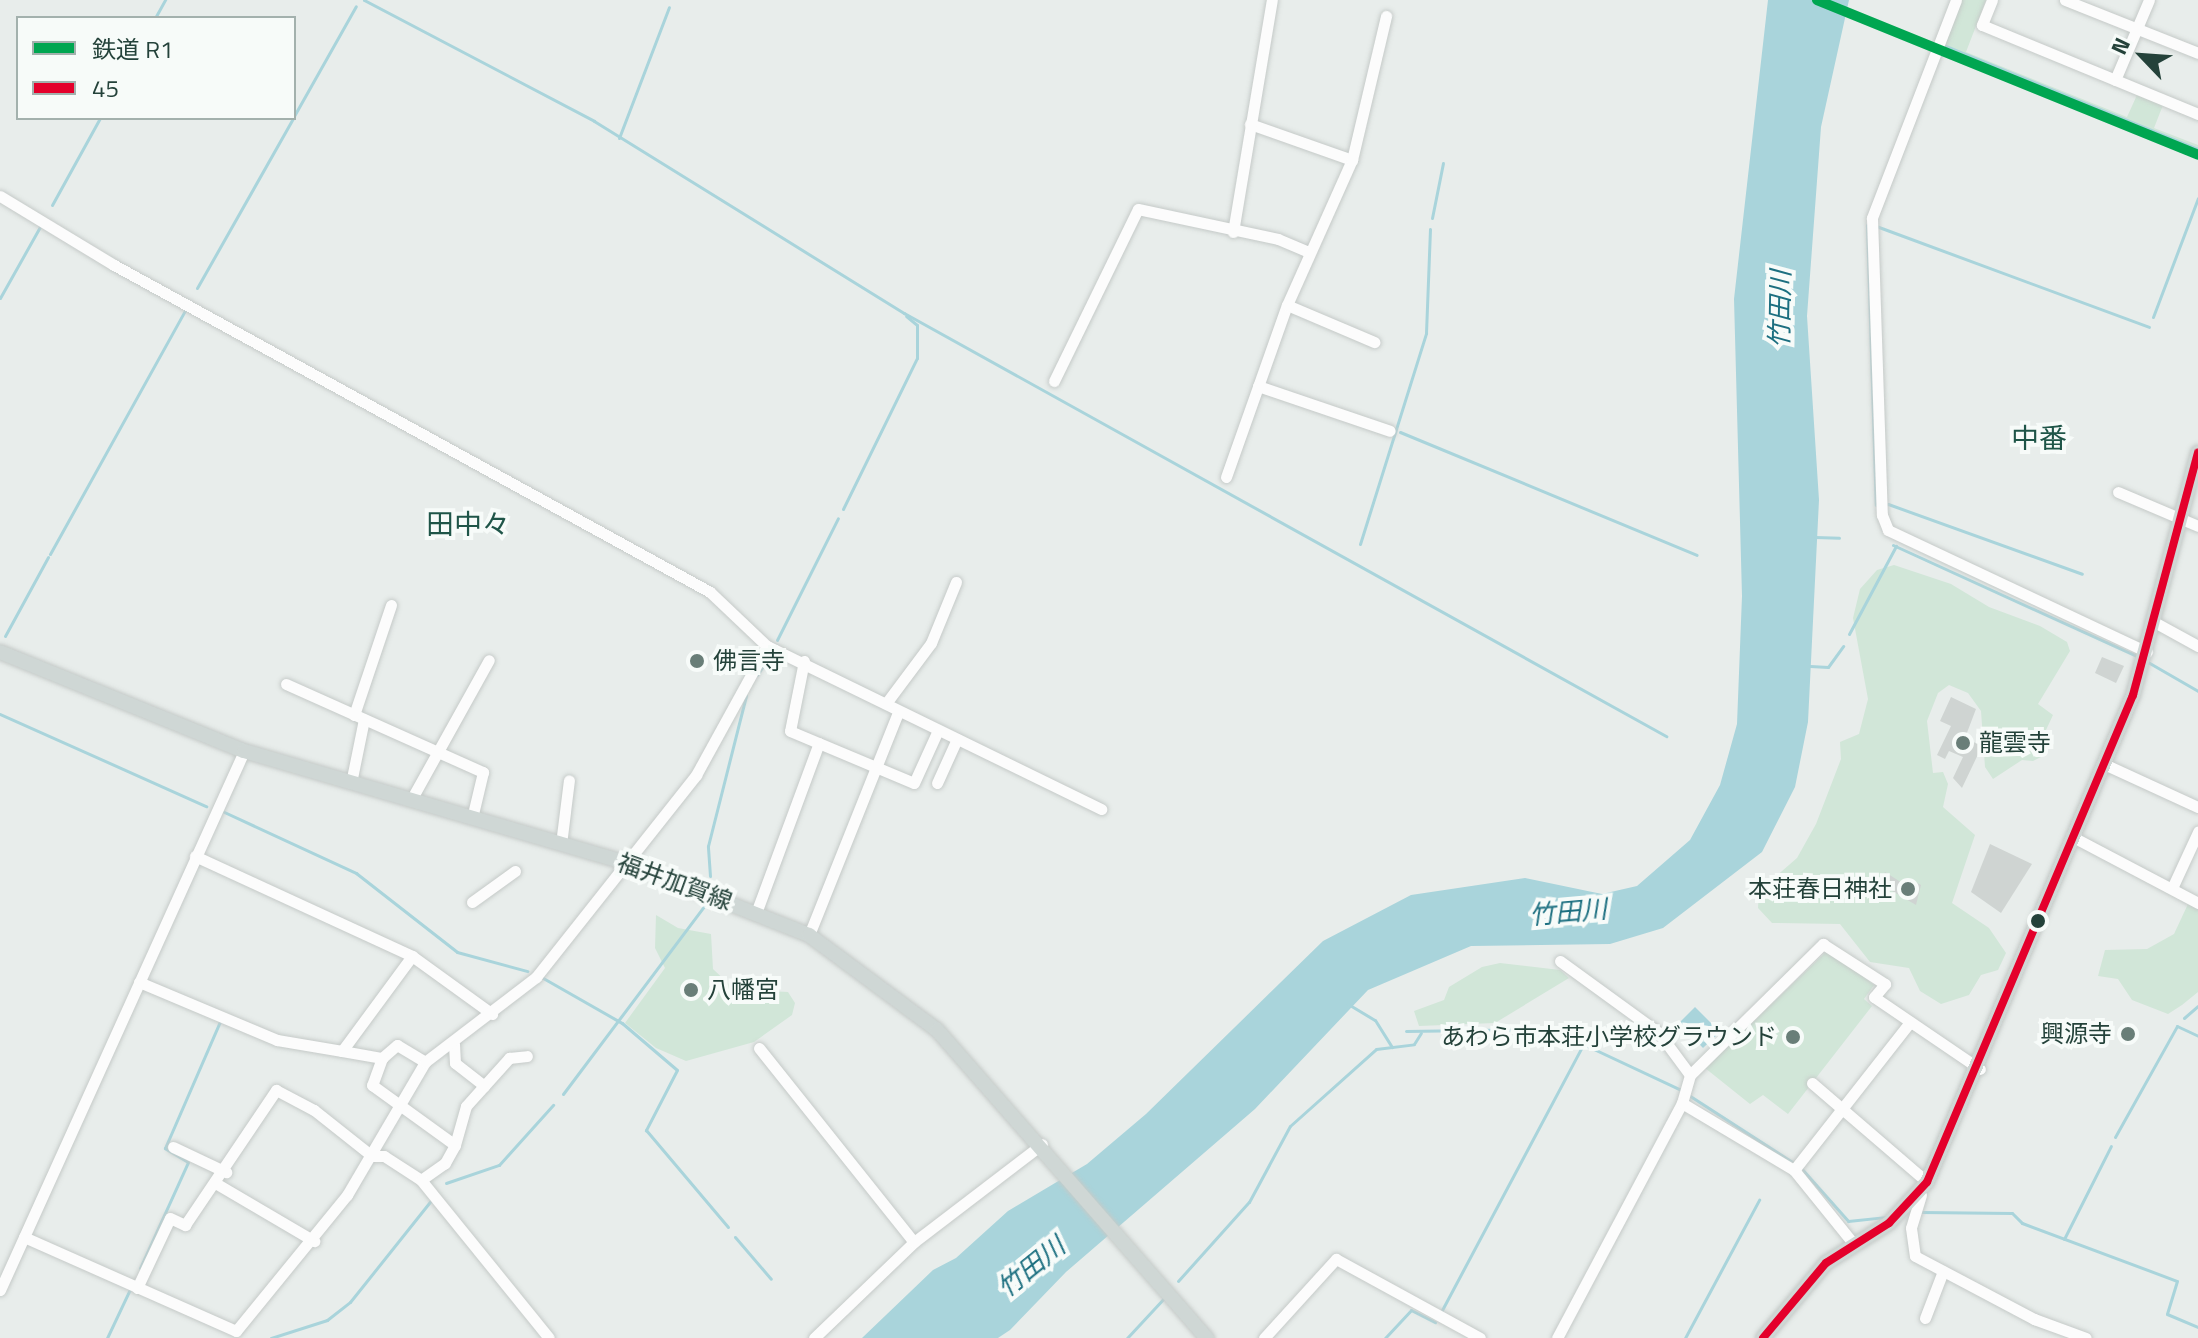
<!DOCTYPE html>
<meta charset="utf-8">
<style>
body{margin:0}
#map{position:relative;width:2198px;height:1338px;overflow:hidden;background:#e8edeb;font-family:"Titillium Web","Noto Sans JP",sans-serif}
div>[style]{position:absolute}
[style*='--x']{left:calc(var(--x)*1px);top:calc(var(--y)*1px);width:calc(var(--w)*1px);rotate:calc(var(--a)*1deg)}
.green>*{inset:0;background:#d1e6d8}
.water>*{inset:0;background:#a9d4db}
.stream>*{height:3px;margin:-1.5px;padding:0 1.5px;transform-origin:1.5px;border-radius:1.5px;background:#a9d4db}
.building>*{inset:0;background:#cfd4d2}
.roads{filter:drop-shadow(0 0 2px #c5cac8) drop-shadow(0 0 2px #c5cac8)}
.minor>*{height:11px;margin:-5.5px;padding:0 5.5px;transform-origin:5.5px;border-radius:5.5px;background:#fcfcfc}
.major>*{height:14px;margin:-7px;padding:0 7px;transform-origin:7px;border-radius:7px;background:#cfd7d5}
.bus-1>*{height:8px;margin:-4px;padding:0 4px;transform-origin:4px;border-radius:4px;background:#e4002b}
.rail-1>*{height:10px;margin:-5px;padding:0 5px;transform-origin:5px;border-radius:5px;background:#00a651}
.dots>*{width:22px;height:22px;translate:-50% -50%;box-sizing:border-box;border:4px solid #f7fbf9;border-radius:50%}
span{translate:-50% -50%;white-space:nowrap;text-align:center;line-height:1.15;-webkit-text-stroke:8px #f7fbf9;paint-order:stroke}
.poi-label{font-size:24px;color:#24423a}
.left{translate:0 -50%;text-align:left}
.right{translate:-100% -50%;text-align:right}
.street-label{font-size:24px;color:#24423a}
.water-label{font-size:26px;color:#1c6f80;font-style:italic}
.quarter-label{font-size:28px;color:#1f5548}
.legend{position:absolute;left:16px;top:16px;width:280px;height:104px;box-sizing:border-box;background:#f7fbf9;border:2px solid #a3b1ad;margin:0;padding:10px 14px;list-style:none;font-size:24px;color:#24423a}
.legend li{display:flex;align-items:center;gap:16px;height:40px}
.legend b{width:40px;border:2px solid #a3b1ad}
.north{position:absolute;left:2102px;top:16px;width:80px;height:80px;-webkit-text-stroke:6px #f7fbf9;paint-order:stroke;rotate:295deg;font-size:22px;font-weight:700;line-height:32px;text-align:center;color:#24423a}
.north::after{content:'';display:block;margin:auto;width:28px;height:36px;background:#24423a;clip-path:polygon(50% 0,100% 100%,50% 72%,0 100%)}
</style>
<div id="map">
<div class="green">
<div style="clip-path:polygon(1959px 0,1986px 0,1966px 52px,2127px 117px,2137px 95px,2163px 105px,2154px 128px,2198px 145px,2198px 153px,1939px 53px)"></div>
<div style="clip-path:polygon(1894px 565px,1951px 584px,1989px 607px,2040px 626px,2067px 642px,2070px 651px,2038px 704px,2053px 715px,2039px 745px,2041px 757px,2033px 761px,2022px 760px,1993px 779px,1985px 767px,1981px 711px,1968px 693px,1949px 685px,1938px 693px,1927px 721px,1933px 773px,1943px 772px,1948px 784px,1943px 807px,1975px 835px,1952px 903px,1989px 928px,2006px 953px,1998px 970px,1981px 975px,1969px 995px,1941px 1004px,1920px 991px,1909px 968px,1870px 962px,1840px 924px,1772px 923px,1758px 908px,1759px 891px,1797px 858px,1816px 824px,1841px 759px,1840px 742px,1859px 734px,1868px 699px,1853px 618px,1860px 589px,1877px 570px)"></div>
<div style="clip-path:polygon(2188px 904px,2198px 909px,2198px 992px,2182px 1005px,2168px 1014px,2132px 1000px,2118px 979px,2098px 976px,2105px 950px,2147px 949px,2174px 934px)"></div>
<div style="clip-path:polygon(656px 915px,678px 928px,711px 934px,713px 969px,747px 1001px,769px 991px,788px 992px,795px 1003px,792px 1015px,754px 1042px,686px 1061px,656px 1048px,625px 1023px,665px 968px,655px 948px)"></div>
<div style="clip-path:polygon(1828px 950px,1874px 985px,1864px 999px,1872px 1006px,1788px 1114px,1763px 1095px,1750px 1104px,1705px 1068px)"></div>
<div style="clip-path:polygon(1500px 963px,1560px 970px,1569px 978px,1495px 1023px,1419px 1026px,1414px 1011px,1444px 1000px,1449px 987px,1482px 967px)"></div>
</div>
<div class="water">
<div style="clip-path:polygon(1768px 0,1849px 0,1821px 127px,1807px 316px,1819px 500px,1808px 722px,1795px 787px,1762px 852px,1663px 928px,1610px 944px,1471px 946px,1368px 990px,1255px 1109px,1066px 1272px,1010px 1330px,998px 1338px,862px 1338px,933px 1270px,956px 1258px,1008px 1211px,1087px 1164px,1146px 1114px,1323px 941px,1411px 895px,1525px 878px,1602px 894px,1637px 886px,1690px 840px,1720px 785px,1737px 724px,1742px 596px,1734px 299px)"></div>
<div style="clip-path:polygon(1695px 1007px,1720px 1032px,1703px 1048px,1679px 1023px)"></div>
</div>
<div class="stream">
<div style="--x:364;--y:0;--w:260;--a:27.7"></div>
<div style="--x:594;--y:121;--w:365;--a:31.8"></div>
<div style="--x:904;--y:313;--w:872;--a:29.04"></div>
<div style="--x:155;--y:18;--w:21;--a:-61"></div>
<div style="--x:1943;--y:45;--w:275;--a:22.2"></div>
<div style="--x:294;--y:116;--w:126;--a:-60.6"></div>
<div style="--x:619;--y:138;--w:140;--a:-69.1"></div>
<div style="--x:52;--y:205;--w:99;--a:-61.1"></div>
<div style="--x:1432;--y:218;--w:56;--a:-78.7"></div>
<div style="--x:1867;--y:225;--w:280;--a:88.2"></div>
<div style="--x:1876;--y:226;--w:291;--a:20.3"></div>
<div style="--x:197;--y:288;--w:195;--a:-60.5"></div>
<div style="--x:0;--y:298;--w:84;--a:-60.7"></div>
<div style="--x:2153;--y:317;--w:127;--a:-69.3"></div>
<div style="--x:1400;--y:432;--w:321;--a:22.5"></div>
<div style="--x:1888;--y:504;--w:206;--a:19.8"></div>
<div style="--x:843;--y:509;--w:168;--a:-63.9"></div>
<div style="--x:917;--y:358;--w:33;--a:-90"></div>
<div style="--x:917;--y:325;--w:14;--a:-141"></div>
<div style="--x:1815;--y:537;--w:24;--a:2"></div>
<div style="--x:1360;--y:544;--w:221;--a:-72.6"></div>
<div style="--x:1426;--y:333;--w:104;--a:-87.8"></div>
<div style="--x:1893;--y:545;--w:270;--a:24.5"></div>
<div style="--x:50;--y:554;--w:280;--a:-61"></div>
<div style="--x:1849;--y:634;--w:100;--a:-61.9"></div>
<div style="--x:5;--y:636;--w:90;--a:-61.4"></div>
<div style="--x:777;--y:640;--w:136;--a:-63.4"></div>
<div style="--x:2146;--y:661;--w:60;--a:30"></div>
<div style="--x:1810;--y:666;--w:18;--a:3"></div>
<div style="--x:1828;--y:667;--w:26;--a:-54"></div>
<div style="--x:757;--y:675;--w:24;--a:-57"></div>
<div style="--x:0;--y:714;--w:226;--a:24.1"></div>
<div style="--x:222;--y:811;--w:148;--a:24.8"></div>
<div style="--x:356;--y:873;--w:128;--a:38"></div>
<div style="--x:457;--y:952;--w:73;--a:15.2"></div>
<div style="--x:710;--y:876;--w:30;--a:-94"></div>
<div style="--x:708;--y:846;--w:155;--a:-75.8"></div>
<div style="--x:543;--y:978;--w:91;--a:29.7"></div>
<div style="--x:622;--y:1023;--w:72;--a:40.5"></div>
<div style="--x:677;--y:1070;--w:68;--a:117.3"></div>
<div style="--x:646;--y:1130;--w:127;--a:49.8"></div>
<div style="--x:1348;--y:1004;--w:31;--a:31"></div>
<div style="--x:1375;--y:1020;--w:32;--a:58"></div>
<div style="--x:2184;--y:1018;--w:18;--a:-41"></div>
<div style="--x:1406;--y:1031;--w:145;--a:-0.8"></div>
<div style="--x:1551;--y:1029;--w:144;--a:25.1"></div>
<div style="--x:563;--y:1094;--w:240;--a:-53.1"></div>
<div style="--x:1687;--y:1094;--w:129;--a:32.9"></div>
<div style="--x:2115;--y:1137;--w:127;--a:-60.8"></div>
<div style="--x:2177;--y:1026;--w:23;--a:25"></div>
<div style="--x:1801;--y:1168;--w:71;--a:48.4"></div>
<div style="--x:1848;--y:1221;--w:37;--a:-6"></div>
<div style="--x:446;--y:1183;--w:56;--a:-18.8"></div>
<div style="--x:499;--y:1165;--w:81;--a:-48"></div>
<div style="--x:1921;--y:1212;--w:91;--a:0.6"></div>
<div style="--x:2012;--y:1213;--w:14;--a:45"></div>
<div style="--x:2022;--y:1223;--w:165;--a:20.5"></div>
<div style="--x:2177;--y:1281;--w:34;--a:107"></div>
<div style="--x:2167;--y:1314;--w:34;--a:23"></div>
<div style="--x:735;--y:1237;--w:55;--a:49.4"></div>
<div style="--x:2064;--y:1239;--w:104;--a:-63.2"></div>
<div style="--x:140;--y:1268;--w:116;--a:-65.6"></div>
<div style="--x:188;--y:1162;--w:27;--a:-149"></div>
<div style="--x:165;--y:1148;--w:141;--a:-66.5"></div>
<div style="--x:1178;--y:1281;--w:106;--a:-48.1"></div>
<div style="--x:1249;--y:1202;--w:86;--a:-61.7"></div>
<div style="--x:1290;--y:1126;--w:115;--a:-41.8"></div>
<div style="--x:1376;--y:1049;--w:38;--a:-7"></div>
<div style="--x:1414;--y:1044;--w:13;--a:-58"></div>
<div style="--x:1442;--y:1310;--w:302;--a:-62"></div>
<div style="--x:107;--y:1338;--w:56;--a:-64.8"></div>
<div style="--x:271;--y:1338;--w:59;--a:-17.8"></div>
<div style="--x:327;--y:1320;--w:29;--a:-38"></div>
<div style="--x:350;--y:1302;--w:133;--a:-51.4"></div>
<div style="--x:1127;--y:1338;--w:56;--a:-47.2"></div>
<div style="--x:1385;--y:1338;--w:38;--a:-47"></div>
<div style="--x:1411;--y:1310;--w:27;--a:27"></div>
<div style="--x:1685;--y:1338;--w:157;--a:-61.8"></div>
</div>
<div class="building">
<div style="clip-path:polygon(2102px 657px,2124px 666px,2116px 683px,2095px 673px)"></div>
<div style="clip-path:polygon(1951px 697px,1976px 709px,1965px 738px,1982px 746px,1962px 788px,1953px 778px,1963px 757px,1949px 751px,1945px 759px,1937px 755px,1951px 726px,1940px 721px)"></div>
<div style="clip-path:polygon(1990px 844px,2032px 864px,2001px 913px,1971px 892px)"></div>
<div style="clip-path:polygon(1885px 872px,1910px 888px,1914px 881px,1921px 885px,1916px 905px,1880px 884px)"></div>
</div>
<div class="roads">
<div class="minor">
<div style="--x:1956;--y:0;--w:234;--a:111.1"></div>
<div style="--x:1872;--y:218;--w:297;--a:88.1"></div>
<div style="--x:1882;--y:515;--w:16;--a:68"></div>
<div style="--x:1888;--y:530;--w:286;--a:25.2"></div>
<div style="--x:1992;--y:0;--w:27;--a:112"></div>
<div style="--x:1982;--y:25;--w:234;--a:22.4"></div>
<div style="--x:2065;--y:0;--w:143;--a:21.7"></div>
<div style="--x:2115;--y:80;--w:87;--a:-67"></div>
<div style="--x:1250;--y:124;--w:108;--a:19.4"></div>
<div style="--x:0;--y:196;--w:133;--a:31.2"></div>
<div style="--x:114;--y:265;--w:680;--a:28.75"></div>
<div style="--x:710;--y:592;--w:79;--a:43.5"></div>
<div style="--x:767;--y:646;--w:372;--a:26"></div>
<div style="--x:1233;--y:232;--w:235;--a:-80.5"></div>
<div style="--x:1287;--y:305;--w:95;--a:23"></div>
<div style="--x:1054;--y:381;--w:191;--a:-64"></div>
<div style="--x:1138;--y:209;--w:143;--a:12.1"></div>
<div style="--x:1278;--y:239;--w:34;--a:23"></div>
<div style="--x:1258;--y:386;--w:139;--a:18.8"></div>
<div style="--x:1226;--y:477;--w:182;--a:-70.5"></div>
<div style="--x:1287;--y:305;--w:159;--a:-65.9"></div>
<div style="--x:1352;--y:160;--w:148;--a:-76.7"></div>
<div style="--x:2118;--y:492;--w:87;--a:23"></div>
<div style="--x:2156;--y:623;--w:48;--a:28.7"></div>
<div style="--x:804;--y:661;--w:71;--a:101.3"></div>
<div style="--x:790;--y:731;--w:134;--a:22.8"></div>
<div style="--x:914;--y:783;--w:58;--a:-65.6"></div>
<div style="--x:286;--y:684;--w:216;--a:24.1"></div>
<div style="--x:483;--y:772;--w:47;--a:103.4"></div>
<div style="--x:887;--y:702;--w:74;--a:-53.3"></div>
<div style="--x:931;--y:643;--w:66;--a:-67.7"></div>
<div style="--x:354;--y:715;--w:116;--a:-71.4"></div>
<div style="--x:2104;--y:764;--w:103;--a:24.6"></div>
<div style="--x:351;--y:783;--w:65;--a:-78.5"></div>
<div style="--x:937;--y:783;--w:48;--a:-65.6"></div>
<div style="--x:411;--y:800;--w:160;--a:-60.9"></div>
<div style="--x:2071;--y:836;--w:144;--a:27.8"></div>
<div style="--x:561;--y:844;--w:64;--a:-82.9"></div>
<div style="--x:195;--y:856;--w:239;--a:24.7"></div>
<div style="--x:412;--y:956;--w:99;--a:35.9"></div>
<div style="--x:2173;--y:886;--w:60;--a:-65.2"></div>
<div style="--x:472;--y:902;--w:53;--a:-35.8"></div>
<div style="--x:756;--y:913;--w:181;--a:-69.7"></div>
<div style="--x:809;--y:935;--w:240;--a:-68.2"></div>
<div style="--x:412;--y:956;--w:118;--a:126.4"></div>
<div style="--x:342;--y:1051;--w:41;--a:9.9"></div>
<div style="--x:382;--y:1058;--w:20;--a:-41"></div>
<div style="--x:397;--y:1045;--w:33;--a:31"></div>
<div style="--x:1560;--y:961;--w:122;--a:36"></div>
<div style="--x:1659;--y:1033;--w:52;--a:53.6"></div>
<div style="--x:1690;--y:1075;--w:29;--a:106"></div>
<div style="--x:139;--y:982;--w:150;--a:22.8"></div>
<div style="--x:277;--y:1040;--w:66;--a:9.6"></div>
<div style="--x:454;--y:1044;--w:19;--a:87"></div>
<div style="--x:455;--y:1063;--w:37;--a:38"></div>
<div style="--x:484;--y:1086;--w:27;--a:132"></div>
<div style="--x:466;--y:1106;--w:41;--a:105.8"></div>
<div style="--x:759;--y:1048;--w:248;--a:51.4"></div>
<div style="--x:382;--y:1058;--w:29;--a:110"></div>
<div style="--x:372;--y:1085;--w:102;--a:35.9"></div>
<div style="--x:455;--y:1145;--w:21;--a:119"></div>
<div style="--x:445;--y:1163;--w:29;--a:145"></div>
<div style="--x:1690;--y:1075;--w:187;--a:-44.6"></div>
<div style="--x:1823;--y:944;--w:74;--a:32.8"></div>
<div style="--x:1885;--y:984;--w:17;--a:130"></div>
<div style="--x:1874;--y:997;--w:128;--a:34.2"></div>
<div style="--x:1812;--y:1083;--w:152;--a:40.7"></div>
<div style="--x:484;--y:1086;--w:38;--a:-48"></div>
<div style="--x:509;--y:1058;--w:18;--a:-6"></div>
<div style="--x:173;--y:1147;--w:59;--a:25.3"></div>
<div style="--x:1794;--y:1170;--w:188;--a:-51.9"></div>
<div style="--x:217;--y:1184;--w:113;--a:30.4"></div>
<div style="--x:1921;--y:1195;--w:34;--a:107"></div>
<div style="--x:1911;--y:1228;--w:28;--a:82"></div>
<div style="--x:1915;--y:1256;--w:135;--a:27.9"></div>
<div style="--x:2034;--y:1319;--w:55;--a:20.1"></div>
<div style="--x:24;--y:1237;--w:232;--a:23.9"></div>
<div style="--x:236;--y:1331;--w:176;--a:-50.8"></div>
<div style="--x:347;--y:1195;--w:154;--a:-59.6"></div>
<div style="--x:425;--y:1062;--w:140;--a:-37.4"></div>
<div style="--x:536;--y:977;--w:258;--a:-51.6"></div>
<div style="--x:696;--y:775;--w:147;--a:-61.2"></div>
<div style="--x:137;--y:1288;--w:77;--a:-64.8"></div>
<div style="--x:170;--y:1218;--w:17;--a:25"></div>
<div style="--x:185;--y:1225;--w:163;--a:-56"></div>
<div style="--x:276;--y:1090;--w:43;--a:27.8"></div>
<div style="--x:314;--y:1110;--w:74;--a:38.4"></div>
<div style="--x:372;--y:1156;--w:12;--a:0"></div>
<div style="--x:384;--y:1156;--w:44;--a:33"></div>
<div style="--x:421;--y:1180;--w:203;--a:51"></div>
<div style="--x:0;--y:1290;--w:592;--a:-65.64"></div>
<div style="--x:1925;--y:1318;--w:50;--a:-69"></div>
<div style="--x:814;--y:1338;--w:139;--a:-43.8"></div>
<div style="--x:914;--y:1242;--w:161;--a:-37.4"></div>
<div style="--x:1264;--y:1338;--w:107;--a:-47.7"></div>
<div style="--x:1336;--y:1259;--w:164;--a:28.7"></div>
<div style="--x:1557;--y:1338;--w:266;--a:-62"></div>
<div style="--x:1682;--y:1103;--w:131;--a:30.9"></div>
<div style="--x:1794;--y:1170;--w:94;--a:51.1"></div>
</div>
<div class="major">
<div style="--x:0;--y:652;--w:263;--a:22.1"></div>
<div style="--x:244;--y:751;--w:399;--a:16.3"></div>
<div style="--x:627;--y:863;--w:196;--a:21.6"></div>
<div style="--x:809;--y:935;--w:159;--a:36.6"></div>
<div style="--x:937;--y:1030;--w:410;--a:48.8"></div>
<div style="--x:1763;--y:1338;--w:98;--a:-50"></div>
<div style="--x:1826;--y:1263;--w:75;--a:-32.4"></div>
<div style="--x:1889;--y:1223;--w:56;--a:-47.2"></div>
<div style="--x:1927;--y:1182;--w:529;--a:-67.07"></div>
<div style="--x:2133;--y:695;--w:251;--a:-75"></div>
</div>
</div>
<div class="bus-1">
<div style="--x:1763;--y:1338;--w:98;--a:-50"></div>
<div style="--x:1826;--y:1263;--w:75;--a:-32.4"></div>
<div style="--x:1889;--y:1223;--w:56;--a:-47.2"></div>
<div style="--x:1927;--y:1182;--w:529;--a:-67.07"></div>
<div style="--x:2133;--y:695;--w:251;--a:-75"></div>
</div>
<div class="rail-1">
<div style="--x:1817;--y:0;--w:411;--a:22.1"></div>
</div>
<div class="dots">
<div style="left:697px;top:661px;background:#697e78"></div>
<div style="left:1963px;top:743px;background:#697e78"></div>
<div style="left:1908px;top:889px;background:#697e78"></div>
<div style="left:2038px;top:921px;background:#24423a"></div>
<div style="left:691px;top:990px;background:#697e78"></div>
<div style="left:2128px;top:1034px;background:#697e78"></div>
<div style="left:1793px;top:1037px;background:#697e78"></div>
</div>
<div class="poi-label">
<span class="left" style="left:713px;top:661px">佛言寺</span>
<span class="left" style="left:1979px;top:743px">龍雲寺</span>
<span class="right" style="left:1892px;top:889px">本荘春日神社</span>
<span class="left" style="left:707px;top:990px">八幡宮</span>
<span class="right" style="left:2112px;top:1034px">興源寺</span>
<span class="right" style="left:1777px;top:1037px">あわら市本荘小学校グラウンド</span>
</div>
<div class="street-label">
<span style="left:675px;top:882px;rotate:20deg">福井加賀線</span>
</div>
<div class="water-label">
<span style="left:1780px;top:309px;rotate:-89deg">竹田川</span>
<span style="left:1568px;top:912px;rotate:-5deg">竹田川</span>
<span style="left:1031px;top:1267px;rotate:-39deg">竹田川</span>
</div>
<div class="quarter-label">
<span style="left:2039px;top:438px">中番</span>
<span style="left:468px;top:524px">田中々</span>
</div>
<ul class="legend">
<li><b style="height:10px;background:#00a651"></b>鉄道 R1</li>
<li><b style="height:10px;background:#e4002b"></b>45</li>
</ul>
<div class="north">N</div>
</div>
